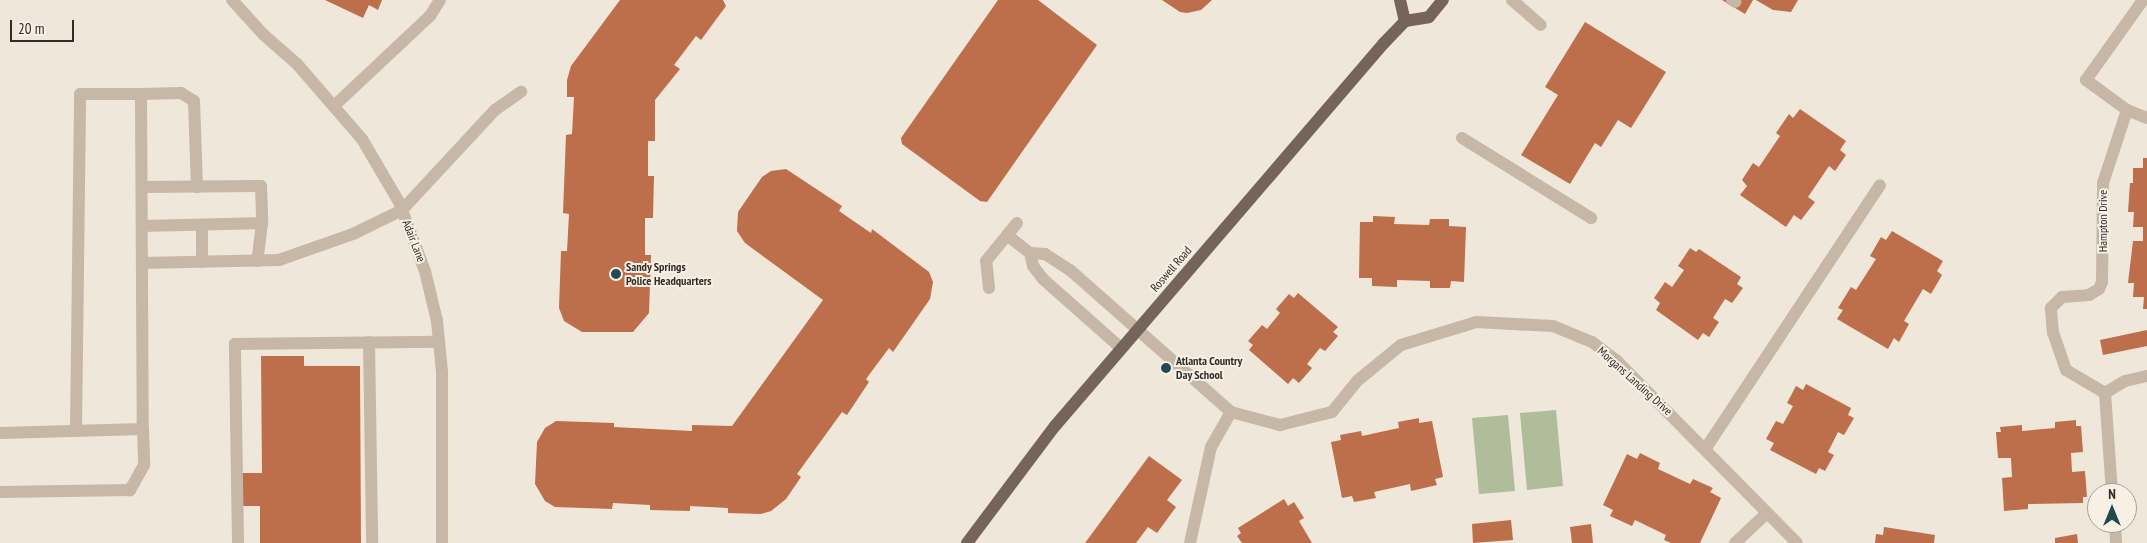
<!DOCTYPE html>
<style>
body{margin:0}
#map{position:relative;width:2147px;height:543px;overflow:hidden;background:#efe7d9;font-family:"PT Sans Narrow",sans-serif}
div>[style]{position:absolute}
[style*='--x']{left:calc(var(--x)*1px);top:calc(var(--y)*1px);width:calc(var(--w)*1px);rotate:calc(var(--a)*1deg)}
.green>*{inset:0;background:#afbd9b}
.building>*{inset:0;background:#bd6e4a}
.minor>*{height:12px;margin:-6px;padding:0 6px;transform-origin:6px;border-radius:6px;background:#c6b7a6}
.major>*{height:12px;margin:-6px;padding:0 6px;transform-origin:6px;border-radius:6px;background:#746459}
.dots>*{width:14px;height:14px;translate:-50% -50%;box-sizing:border-box;border:2px solid #f7f0e5;border-radius:50%}
span{translate:-50% -50%;white-space:nowrap;text-align:center;line-height:1.15;-webkit-text-stroke:4px #f7f0e5;paint-order:stroke}
.street-label{font-size:12px;color:#332b27}
.poi-label{font-size:12px;color:#332b27;font-weight:700}
.left{translate:0 -50%;text-align:left}
.north{position:absolute;left:2087px;top:483px;width:50px;height:50px;box-sizing:border-box;background:#f7f0e5;border:1px solid #a9a199;border-radius:50%;rotate:0deg;font-size:14px;font-weight:700;line-height:20px;text-align:center;color:#332b27}
.north::after{content:'';display:block;margin:auto;width:18px;height:22px;background:#1f4a51;clip-path:polygon(50% 0,100% 100%,50% 72%,0 100%)}
.scale{position:absolute;left:10px;top:20px;width:64px;height:22px;box-sizing:border-box;border:2px solid #332b27;border-top:0;padding-left:6px;font-size:15px;line-height:18px;white-space:nowrap;color:#332b27;-webkit-text-stroke:4px #f7f0e5;paint-order:stroke}
</style>
<div id="map">
<div class="green">
<div style="clip-path:polygon(1556px 410px,1563px 486px,1527px 490px,1520px 413px)"></div>
<div style="clip-path:polygon(1508px 415px,1515px 491px,1479px 494px,1472px 418px)"></div>
</div>
<div class="building">
<div style="clip-path:polygon(325px 0,382px 0,378px 10px,369px 5px,363px 18px)"></div>
<div style="clip-path:polygon(620px 0,723px 0,726px 6px,701px 40px,696px 36px,674px 65px,680px 69px,655px 100px,655px 141px,648px 141px,648px 176px,654px 176px,653px 218px,645px 218px,645px 255px,651px 255px,649px 313px,633px 332px,582px 332px,564px 321px,559px 308px,561px 251px,567px 251px,569px 214px,563px 213px,566px 135px,572px 134px,574px 97px,567px 97px,567px 80px,571px 66px)"></div>
<div style="clip-path:polygon(998px 0,1038px 0,1097px 45px,987px 202px,980px 201px,902px 144px,901px 138px)"></div>
<div style="clip-path:polygon(1162px 0,1212px 0,1201px 10px,1187px 13px,1180px 12px)"></div>
<div style="clip-path:polygon(1722px 0,1753px 0,1745px 14px)"></div>
<div style="clip-path:polygon(1756px 0,1798px 0,1791px 12px,1773px 10px)"></div>
<div style="clip-path:polygon(1585px 22px,1666px 72px,1631px 128px,1618px 120px,1601px 147px,1595px 143px,1570px 184px,1521px 155px,1558px 95px,1545px 87px)"></div>
<div style="clip-path:polygon(1800px 109px,1846px 141px,1840px 150px,1846px 155px,1835px 171px,1829px 166px,1808px 197px,1815px 202px,1801px 220px,1794px 215px,1786px 227px,1740px 195px,1747px 186px,1742px 180px,1753px 163px,1759px 167px,1780px 136px,1776px 133px,1789px 114px,1793px 118px)"></div>
<div style="clip-path:polygon(2143px 158px,2147px 158px,2147px 309px,2143px 309px,2144px 297px,2133px 297px,2134px 283px,2128px 283px,2133px 241px,2143px 241px,2143px 227px,2133px 227px,2134px 212px,2128px 212px,2130px 183px,2133px 183px,2133px 168px,2143px 168px)"></div>
<div style="clip-path:polygon(786px 169px,842px 206px,839px 211px,871px 233px,872px 229px,929px 272px,933px 282px,930px 299px,893px 352px,889px 348px,866px 379px,869px 382px,847px 415px,842px 412px,797px 474px,801px 477px,786px 499px,771px 511px,761px 514px,728px 513px,728px 508px,690px 506px,690px 511px,650px 510px,650px 505px,613px 503px,612px 509px,555px 507px,545px 501px,535px 484px,537px 442px,545px 428px,556px 421px,614px 423px,614px 427px,692px 431px,692px 425px,732px 426px,823px 300px,745px 243px,737px 231px,738px 212px,762px 177px,771px 171px)"></div>
<div style="clip-path:polygon(1373px 216px,1395px 217px,1394px 224px,1429px 225px,1430px 219px,1449px 219px,1449px 226px,1466px 227px,1464px 282px,1451px 281px,1450px 288px,1430px 288px,1430px 281px,1397px 280px,1397px 287px,1372px 286px,1372px 278px,1359px 278px,1360px 222px,1373px 222px)"></div>
<div style="clip-path:polygon(1892px 231px,1943px 261px,1937px 271px,1942px 275px,1931px 294px,1923px 289px,1904px 321px,1909px 324px,1899px 342px,1894px 338px,1888px 349px,1837px 319px,1843px 310px,1838px 308px,1851px 287px,1856px 290px,1876px 259px,1870px 256px,1881px 237px,1886px 240px)"></div>
<div style="clip-path:polygon(1690px 248px,1696px 252px,1699px 249px,1741px 277px,1737px 284px,1743px 288px,1732px 303px,1725px 299px,1713px 318px,1719px 322px,1709px 337px,1703px 333px,1698px 340px,1656px 310px,1660px 303px,1654px 298px,1665px 282px,1672px 287px,1684px 270px,1678px 266px)"></div>
<div style="clip-path:polygon(1298px 293px,1338px 327px,1333px 332px,1338px 336px,1325px 351px,1320px 348px,1307px 364px,1312px 368px,1299px 383px,1293px 378px,1288px 384px,1249px 350px,1253px 345px,1248px 341px,1262px 325px,1267px 329px,1280px 313px,1276px 309px,1289px 294px,1294px 298px)"></div>
<div style="clip-path:polygon(2147px 330px,2147px 346px,2103px 355px,2100px 340px)"></div>
<div style="clip-path:polygon(261px 356px,304px 356px,304px 366px,360px 366px,361px 543px,260px 543px,260px 506px,242px 506px,242px 473px,262px 473px)"></div>
<div style="clip-path:polygon(1806px 384px,1851px 408px,1848px 415px,1854px 418px,1844px 435px,1838px 432px,1828px 452px,1834px 455px,1825px 471px,1819px 468px,1816px 474px,1770px 450px,1774px 443px,1766px 439px,1776px 421px,1783px 424px,1793px 406px,1787px 403px,1796px 386px,1803px 390px)"></div>
<div style="clip-path:polygon(1419px 418px,1419px 423px,1432px 421px,1443px 477px,1435px 479px,1437px 485px,1411px 491px,1410px 484px,1374px 492px,1376px 498px,1354px 502px,1352px 496px,1342px 498px,1331px 442px,1341px 440px,1340px 435px,1361px 431px,1362px 436px,1399px 428px,1398px 422px)"></div>
<div style="clip-path:polygon(2076px 420px,2076px 426px,2081px 426px,2083px 452px,2071px 453px,2072px 472px,2085px 471px,2087px 497px,2083px 497px,2083px 503px,2028px 504px,2028px 509px,2004px 511px,2002px 478px,2012px 477px,2011px 458px,1998px 458px,1996px 432px,2001px 432px,2000px 427px,2022px 425px,2022px 431px,2055px 428px,2055px 422px)"></div>
<div style="clip-path:polygon(1640px 453px,1660px 463px,1658px 469px,1690px 484px,1693px 479px,1713px 488px,1710px 492px,1721px 498px,1700px 543px,1671px 543px,1664px 540px,1666px 535px,1635px 520px,1632px 526px,1610px 516px,1613px 510px,1603px 505px,1627px 454px,1637px 459px)"></div>
<div style="clip-path:polygon(1149px 456px,1182px 480px,1167px 500px,1176px 507px,1157px 533px,1148px 527px,1136px 543px,1085px 543px)"></div>
<div style="clip-path:polygon(1284px 499px,1288px 506px,1294px 502px,1304px 518px,1299px 521px,1312px 543px,1242px 543px,1237px 536px,1241px 533px,1238px 528px)"></div>
<div style="clip-path:polygon(1511px 520px,1513px 540px,1473px 543px,1472px 524px)"></div>
<div style="clip-path:polygon(1591px 524px,1593px 543px,1572px 543px,1570px 527px)"></div>
<div style="clip-path:polygon(1884px 527px,1935px 535px,1934px 543px,1875px 543px,1876px 534px,1883px 535px)"></div>
<div style="clip-path:polygon(2077px 534px,2078px 543px,2055px 543px,2055px 538px)"></div>
</div>
<div class="minor">
<div style="--x:232;--y:0;--w:47;--a:47.6"></div>
<div style="--x:264;--y:35;--w:44;--a:41.3"></div>
<div style="--x:297;--y:64;--w:99;--a:49.1"></div>
<div style="--x:362;--y:139;--w:73;--a:59.6"></div>
<div style="--x:399;--y:202;--w:74;--a:69.4"></div>
<div style="--x:425;--y:271;--w:51;--a:76.5"></div>
<div style="--x:437;--y:321;--w:51;--a:84.4"></div>
<div style="--x:442;--y:372;--w:171;--a:90"></div>
<div style="--x:1512;--y:0;--w:38;--a:41"></div>
<div style="--x:1732;--y:0;--w:4;--a:27"></div>
<div style="--x:141;--y:94;--w:40;--a:-1.4"></div>
<div style="--x:181;--y:93;--w:15;--a:32"></div>
<div style="--x:194;--y:101;--w:86;--a:88"></div>
<div style="--x:334;--y:106;--w:132;--a:-43.2"></div>
<div style="--x:430;--y:16;--w:19;--a:-58"></div>
<div style="--x:2127;--y:110;--w:22;--a:22"></div>
<div style="--x:1462;--y:138;--w:152;--a:31.8"></div>
<div style="--x:142;--y:187;--w:119;--a:-0.5"></div>
<div style="--x:261;--y:186;--w:37;--a:88"></div>
<div style="--x:202;--y:225;--w:37;--a:90"></div>
<div style="--x:142;--y:226;--w:120;--a:-1.4"></div>
<div style="--x:262;--y:223;--w:38;--a:97"></div>
<div style="--x:1007;--y:235;--w:29;--a:38"></div>
<div style="--x:1030;--y:253;--w:15;--a:4"></div>
<div style="--x:1045;--y:254;--w:30;--a:33"></div>
<div style="--x:1070;--y:270;--w:215;--a:41.4"></div>
<div style="--x:1231;--y:412;--w:51;--a:14.9"></div>
<div style="--x:1280;--y:425;--w:54;--a:-14"></div>
<div style="--x:1332;--y:412;--w:40;--a:-51"></div>
<div style="--x:1357;--y:381;--w:57;--a:-39.3"></div>
<div style="--x:1401;--y:345;--w:78;--a:-17"></div>
<div style="--x:1476;--y:322;--w:77;--a:3"></div>
<div style="--x:1553;--y:326;--w:42;--a:22.3"></div>
<div style="--x:1592;--y:342;--w:30;--a:37"></div>
<div style="--x:1616;--y:360;--w:257;--a:45.3"></div>
<div style="--x:1030;--y:253;--w:13;--a:77"></div>
<div style="--x:1033;--y:266;--w:16;--a:52"></div>
<div style="--x:1043;--y:279;--w:104;--a:41.5"></div>
<div style="--x:142;--y:263;--w:137;--a:-1.3"></div>
<div style="--x:279;--y:260;--w:78;--a:-19.4"></div>
<div style="--x:353;--y:234;--w:55;--a:-26.1"></div>
<div style="--x:402;--y:210;--w:137;--a:-47.1"></div>
<div style="--x:495;--y:110;--w:32;--a:-35"></div>
<div style="--x:989;--y:288;--w:27;--a:-96"></div>
<div style="--x:986;--y:261;--w:49;--a:-50.8"></div>
<div style="--x:369;--y:342;--w:201;--a:89.1"></div>
<div style="--x:2105;--y:393;--w:23;--a:-31"></div>
<div style="--x:2125;--y:381;--w:23;--a:-13"></div>
<div style="--x:76;--y:431;--w:337;--a:-89.3"></div>
<div style="--x:80;--y:94;--w:61;--a:0"></div>
<div style="--x:141;--y:94;--w:335;--a:89.7"></div>
<div style="--x:0;--y:433;--w:143;--a:-1.6"></div>
<div style="--x:143;--y:429;--w:36;--a:88"></div>
<div style="--x:144;--y:465;--w:29;--a:119"></div>
<div style="--x:130;--y:490;--w:130;--a:179.1"></div>
<div style="--x:1706;--y:448;--w:315;--a:-56.5"></div>
<div style="--x:2112;--y:493;--w:100;--a:-94"></div>
<div style="--x:2105;--y:393;--w:45;--a:-149.5"></div>
<div style="--x:2066;--y:370;--w:39;--a:-109"></div>
<div style="--x:2053;--y:333;--w:25;--a:-95"></div>
<div style="--x:2051;--y:308;--w:16;--a:-45"></div>
<div style="--x:2062;--y:297;--w:27;--a:-4"></div>
<div style="--x:2089;--y:295;--w:12;--a:-31"></div>
<div style="--x:2099;--y:289;--w:8;--a:-67"></div>
<div style="--x:2102;--y:282;--w:99;--a:-89.4"></div>
<div style="--x:2103;--y:183;--w:77;--a:-71.8"></div>
<div style="--x:2127;--y:110;--w:51;--a:-143.8"></div>
<div style="--x:2086;--y:80;--w:98;--a:-54.5"></div>
<div style="--x:2115;--y:523;--w:20;--a:87"></div>
<div style="--x:238;--y:543;--w:199;--a:-90.9"></div>
<div style="--x:235;--y:344;--w:204;--a:-0.6"></div>
<div style="--x:1190;--y:543;--w:98;--a:-77.7"></div>
<div style="--x:1211;--y:447;--w:40;--a:-60.3"></div>
<div style="--x:1735;--y:543;--w:44;--a:-43.2"></div>
</div>
<div class="major">
<div style="--x:1400;--y:0;--w:22;--a:77"></div>
<div style="--x:967;--y:543;--w:146;--a:-53.1"></div>
<div style="--x:1055;--y:426;--w:505;--a:-49.34"></div>
<div style="--x:1384;--y:43;--w:30;--a:-46"></div>
<div style="--x:1405;--y:21;--w:24;--a:-9"></div>
<div style="--x:1429;--y:17;--w:22;--a:-51"></div>
</div>
<div class="dots">
<div style="left:616px;top:274px;background:#1f4a51"></div>
<div style="left:1166px;top:368px;background:#1f4a51"></div>
</div>
<div class="street-label">
<span style="left:2103px;top:221px;rotate:-90deg">Hampton Drive</span>
<span style="left:414px;top:241px;rotate:69deg">Adair Lane</span>
<span style="left:1171px;top:269px;rotate:-49deg">Roswell Road</span>
<span style="left:1635px;top:381px;rotate:42deg">Morgans Landing Drive</span>
</div>
<div class="poi-label">
<span class="left" style="left:626px;top:274px">Sandy Springs<br>Police Headquarters</span>
<span class="left" style="left:1176px;top:368px">Atlanta Country<br>Day School</span>
</div>
<div class="north">N</div>
<div class="scale">20 m</div>
</div>
